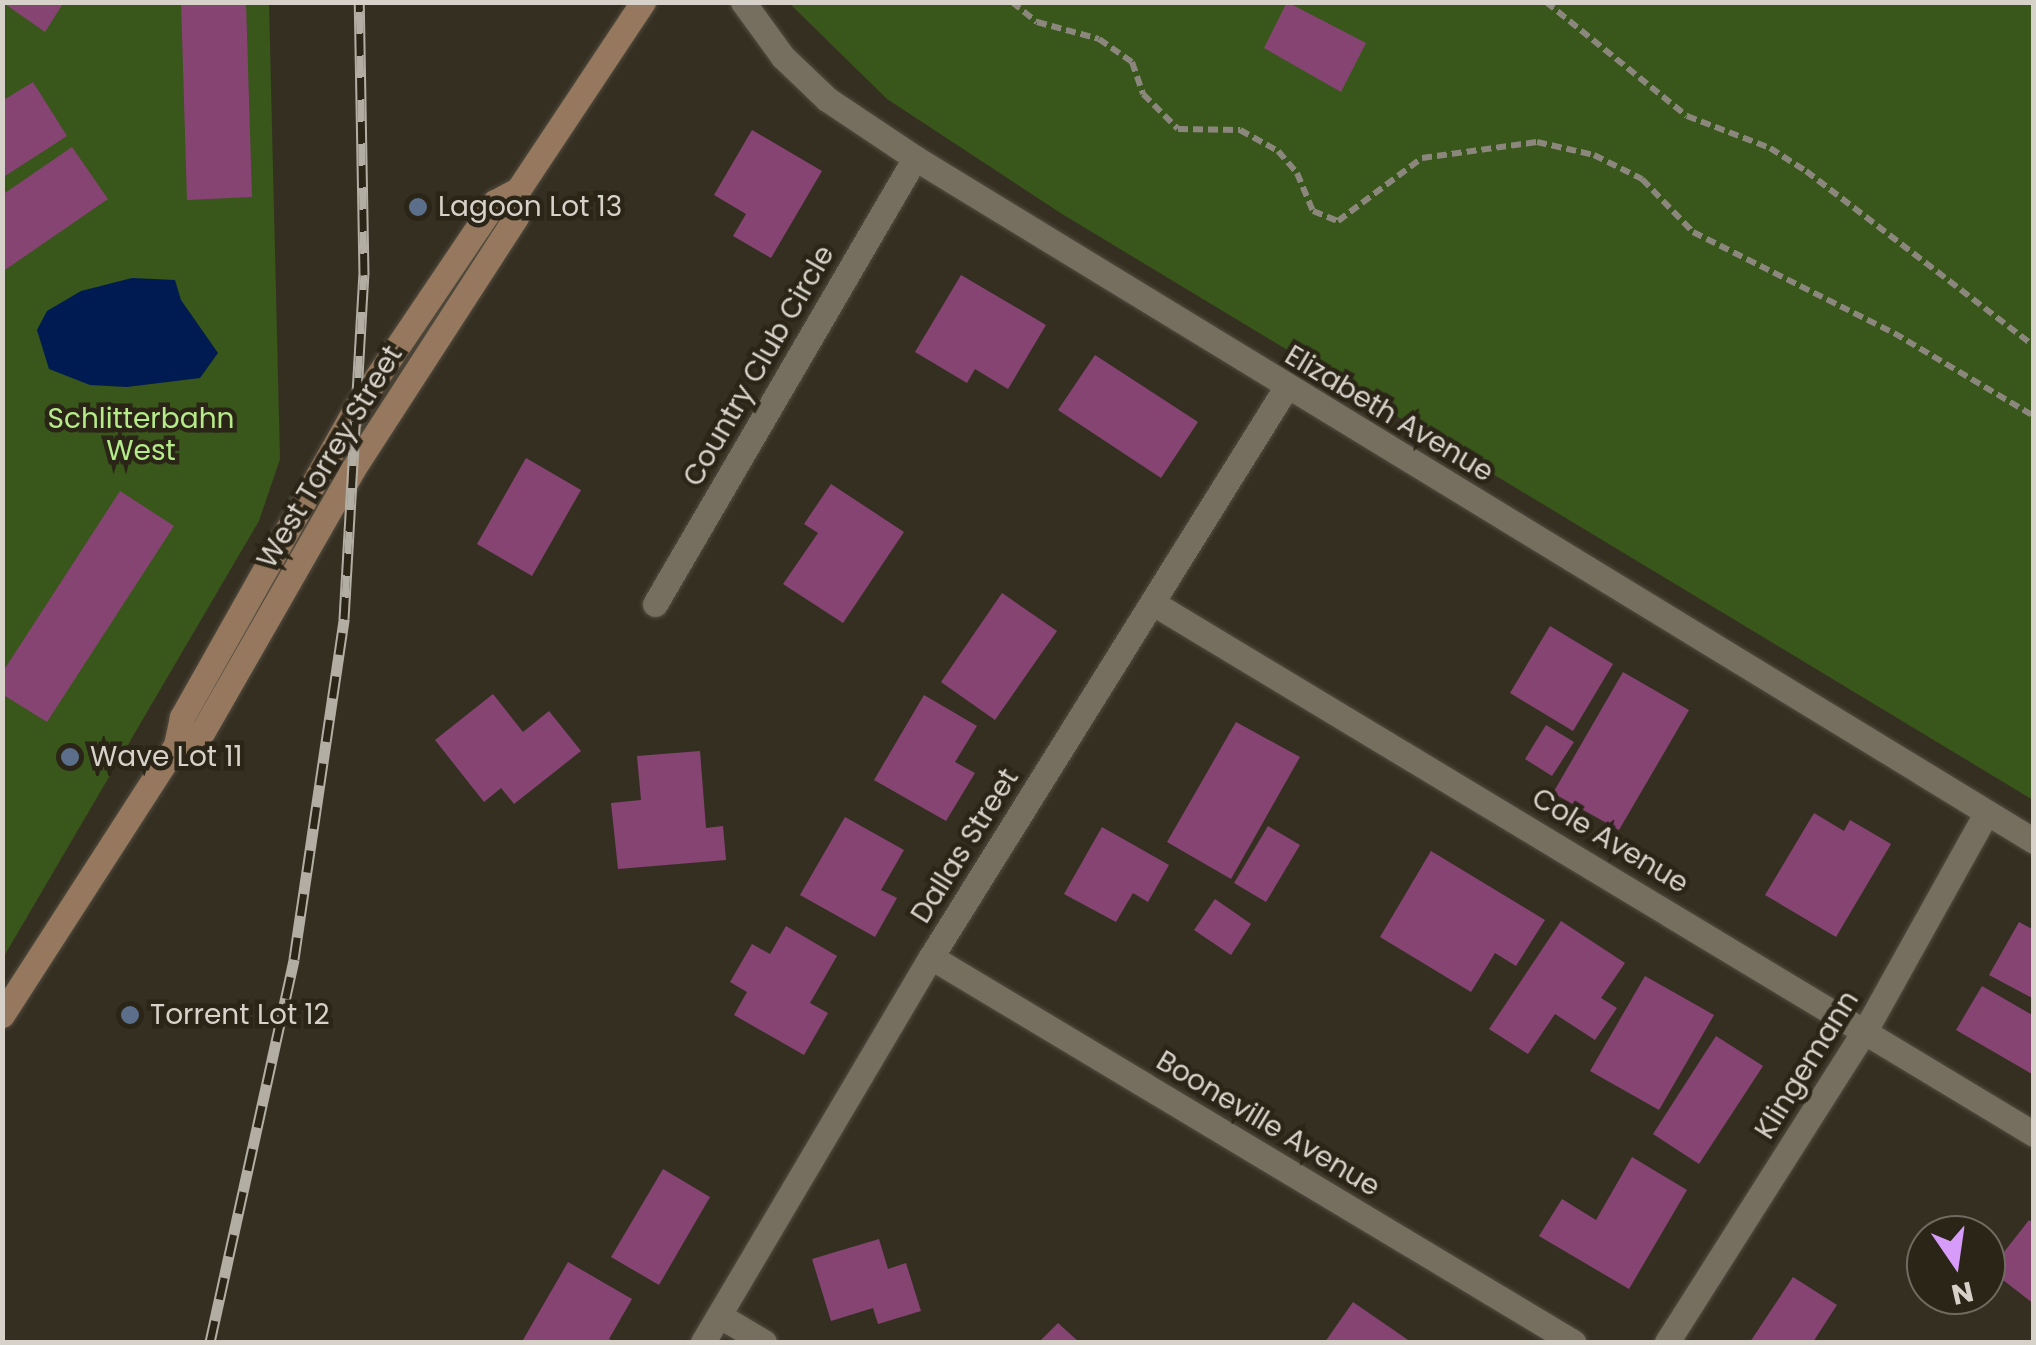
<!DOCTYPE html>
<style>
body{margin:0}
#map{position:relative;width:2036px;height:1345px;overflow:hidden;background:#352f22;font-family:Poppins,sans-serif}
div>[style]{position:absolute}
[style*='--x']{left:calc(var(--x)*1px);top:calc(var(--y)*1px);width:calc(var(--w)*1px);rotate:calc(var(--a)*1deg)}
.green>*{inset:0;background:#39561b}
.water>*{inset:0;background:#001a52}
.building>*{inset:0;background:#864473}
.path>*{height:6px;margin-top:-3px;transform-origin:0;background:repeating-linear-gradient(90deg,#8c877c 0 10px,transparent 0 15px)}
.roads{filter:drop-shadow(0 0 2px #514b3f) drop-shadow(0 0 2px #514b3f)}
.street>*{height:25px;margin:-12.5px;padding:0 12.5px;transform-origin:12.5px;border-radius:12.5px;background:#766f60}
.secondary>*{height:25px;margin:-12.5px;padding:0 12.5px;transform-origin:12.5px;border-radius:12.5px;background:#95785d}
.rail>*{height:11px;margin-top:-5.5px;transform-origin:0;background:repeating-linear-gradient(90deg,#2b2518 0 22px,#b3aea4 0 44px);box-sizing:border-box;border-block:2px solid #b3aea4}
.dots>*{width:28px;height:28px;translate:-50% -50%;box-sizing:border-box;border:5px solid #2b2518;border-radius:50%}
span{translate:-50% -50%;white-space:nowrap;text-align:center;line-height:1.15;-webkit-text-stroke:9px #2b2518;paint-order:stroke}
.poi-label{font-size:28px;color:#d6d2c9}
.left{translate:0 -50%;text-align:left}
.street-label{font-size:28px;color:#d6d2c9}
.park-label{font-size:28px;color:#b5eb88}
.frame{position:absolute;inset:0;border:5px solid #d6d2c9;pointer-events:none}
.north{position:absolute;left:1906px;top:1215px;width:100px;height:100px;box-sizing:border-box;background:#2b2518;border:2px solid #6f6a5f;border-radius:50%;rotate:167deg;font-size:28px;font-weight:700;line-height:40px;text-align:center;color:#d6d2c9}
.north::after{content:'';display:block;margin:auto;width:35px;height:45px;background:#d79bf9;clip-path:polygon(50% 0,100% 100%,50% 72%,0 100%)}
</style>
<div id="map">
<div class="green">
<div style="clip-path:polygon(3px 3px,269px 3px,280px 459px,259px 521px,3px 958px)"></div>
<div style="clip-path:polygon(789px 3px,2033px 3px,2033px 800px,1062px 214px,887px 99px)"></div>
</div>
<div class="water">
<div style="clip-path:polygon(132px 278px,175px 280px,181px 300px,218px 353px,200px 378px,127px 387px,90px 385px,49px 369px,37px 330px,47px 311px,81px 291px)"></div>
</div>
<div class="building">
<div style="clip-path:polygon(2px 2px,64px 2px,45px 32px)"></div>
<div style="clip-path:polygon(181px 2px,246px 2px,252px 197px,187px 200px)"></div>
<div style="clip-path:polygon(1287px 2px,1366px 43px,1341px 92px,1264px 48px)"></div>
<div style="clip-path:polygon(33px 82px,67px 136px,2px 178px,2px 101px)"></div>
<div style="clip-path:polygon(752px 130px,822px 171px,771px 258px,733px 236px,746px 214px,714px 195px)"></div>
<div style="clip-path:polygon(72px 147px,108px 199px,2px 272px,2px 195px)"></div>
<div style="clip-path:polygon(961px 275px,1046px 325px,1008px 389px,975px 369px,967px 383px,915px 352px)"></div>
<div style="clip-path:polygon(1095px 355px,1198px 422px,1161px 478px,1058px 410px)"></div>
<div style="clip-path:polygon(526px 458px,581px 490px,532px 576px,477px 544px)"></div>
<div style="clip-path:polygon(831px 484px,904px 532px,843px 623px,783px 584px,818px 533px,804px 524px)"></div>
<div style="clip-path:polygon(120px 491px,174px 526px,47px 722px,2px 694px,2px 673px)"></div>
<div style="clip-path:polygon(1002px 593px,1057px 631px,995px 720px,941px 682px)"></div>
<div style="clip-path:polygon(1550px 626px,1613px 664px,1573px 731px,1510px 693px)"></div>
<div style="clip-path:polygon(1623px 672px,1689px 710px,1619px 830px,1553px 793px)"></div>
<div style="clip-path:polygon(493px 694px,523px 732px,549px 711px,581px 751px,514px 804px,501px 788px,484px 802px,435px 740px)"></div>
<div style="clip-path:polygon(924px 695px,977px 726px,955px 762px,975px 773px,946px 821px,874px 780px)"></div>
<div style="clip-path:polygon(1236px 722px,1300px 757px,1231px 879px,1167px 842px)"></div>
<div style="clip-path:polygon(1546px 725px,1574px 742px,1552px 776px,1525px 759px)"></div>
<div style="clip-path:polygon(700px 751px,706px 828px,723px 826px,726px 860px,618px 869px,611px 803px,641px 800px,637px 756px)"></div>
<div style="clip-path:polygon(1814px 813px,1844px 831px,1850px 820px,1891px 844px,1836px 937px,1765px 895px)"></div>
<div style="clip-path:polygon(845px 817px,904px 850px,881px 890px,897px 898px,875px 937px,800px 895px)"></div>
<div style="clip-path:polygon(1268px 826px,1300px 845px,1266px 902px,1234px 883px)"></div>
<div style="clip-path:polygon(1102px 827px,1169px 865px,1148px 902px,1133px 893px,1116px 922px,1064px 894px)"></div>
<div style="clip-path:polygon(1431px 851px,1545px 920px,1516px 966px,1495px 953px,1471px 992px,1380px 937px)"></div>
<div style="clip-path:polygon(1215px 899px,1251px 924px,1231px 955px,1194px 930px)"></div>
<div style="clip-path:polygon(1561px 921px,1625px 963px,1601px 998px,1617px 1008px,1595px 1040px,1555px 1014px,1528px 1054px,1489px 1029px)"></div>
<div style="clip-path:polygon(2019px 922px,2034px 930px,2034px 999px,1989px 975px)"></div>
<div style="clip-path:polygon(786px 926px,837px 956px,810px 1003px,828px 1013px,804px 1055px,734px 1015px,747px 992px,730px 982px,752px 944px,770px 954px)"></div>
<div style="clip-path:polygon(1645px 976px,1714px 1015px,1659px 1110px,1590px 1071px)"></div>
<div style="clip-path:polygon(1982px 986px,2034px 1016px,2032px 1074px,1956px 1030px)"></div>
<div style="clip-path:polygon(1716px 1036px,1763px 1066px,1699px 1164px,1653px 1134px)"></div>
<div style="clip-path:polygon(1632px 1157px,1687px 1190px,1629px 1289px,1539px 1236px,1562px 1199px,1596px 1220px)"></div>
<div style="clip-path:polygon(663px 1169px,710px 1197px,659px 1285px,611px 1257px)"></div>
<div style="clip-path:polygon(2029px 1220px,2034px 1223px,2034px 1304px,1990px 1270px)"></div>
<div style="clip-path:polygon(879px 1239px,888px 1269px,906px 1263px,921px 1311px,878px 1324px,873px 1308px,831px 1321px,812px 1259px)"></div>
<div style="clip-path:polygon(568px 1262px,632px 1299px,609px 1339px,615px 1342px,523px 1340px)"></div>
<div style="clip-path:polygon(1793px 1277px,1837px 1305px,1813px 1342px,1750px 1342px)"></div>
<div style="clip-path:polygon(1353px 1302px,1411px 1342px,1325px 1342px)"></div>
<div style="clip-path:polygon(1058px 1323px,1079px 1342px,1039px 1342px)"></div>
</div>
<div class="path">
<div style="--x:1012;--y:2;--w:32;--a:39"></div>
<div style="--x:1037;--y:22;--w:64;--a:15.3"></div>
<div style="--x:1099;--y:39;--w:40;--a:34.9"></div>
<div style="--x:1132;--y:62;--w:34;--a:71"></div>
<div style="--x:1143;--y:94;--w:49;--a:45"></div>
<div style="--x:1178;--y:129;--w:62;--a:0.9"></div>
<div style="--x:1240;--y:130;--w:43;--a:28.9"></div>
<div style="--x:1278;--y:151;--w:29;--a:49"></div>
<div style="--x:1297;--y:173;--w:41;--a:67.2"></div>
<div style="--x:1313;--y:211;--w:27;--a:22"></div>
<div style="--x:1338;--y:221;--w:105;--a:-36.9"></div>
<div style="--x:1422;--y:158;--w:116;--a:-7.9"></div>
<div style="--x:1537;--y:142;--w:58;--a:12.8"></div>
<div style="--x:1594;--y:155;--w:54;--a:26.6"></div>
<div style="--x:1642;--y:179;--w:74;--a:46.1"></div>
<div style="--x:1693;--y:232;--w:225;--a:26.7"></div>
<div style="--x:1894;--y:333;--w:163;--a:30.7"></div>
<div style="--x:1546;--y:2;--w:181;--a:39"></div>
<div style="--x:1687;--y:116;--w:89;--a:21.1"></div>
<div style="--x:1770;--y:148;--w:43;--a:32.6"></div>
<div style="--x:1806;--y:171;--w:287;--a:37.5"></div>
</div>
<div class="roads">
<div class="street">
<div style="--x:743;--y:2;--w:68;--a:54"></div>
<div style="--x:783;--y:57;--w:61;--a:43.7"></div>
<div style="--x:827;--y:99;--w:106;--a:33.8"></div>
<div style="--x:915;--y:158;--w:1311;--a:31.4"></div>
<div style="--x:1153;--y:603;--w:1029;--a:31.08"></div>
<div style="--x:655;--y:604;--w:516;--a:-59.76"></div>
<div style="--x:931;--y:957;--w:749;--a:30.95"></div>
<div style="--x:720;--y:1316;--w:51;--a:30.6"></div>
<div style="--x:703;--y:1342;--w:447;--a:-59.4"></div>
<div style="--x:931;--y:957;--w:673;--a:-58.06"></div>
<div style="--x:1667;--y:1342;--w:371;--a:-57.6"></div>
<div style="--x:1866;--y:1029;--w:248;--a:-60.9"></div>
</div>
<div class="secondary">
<div style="--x:176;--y:745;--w:30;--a:-27"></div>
<div style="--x:203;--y:731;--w:302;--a:-60.2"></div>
<div style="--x:353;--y:469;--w:300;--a:-57.1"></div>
<div style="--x:516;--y:217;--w:27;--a:-86"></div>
<div style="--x:2;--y:1015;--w:321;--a:-57.2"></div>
<div style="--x:176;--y:745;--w:29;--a:-78"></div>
<div style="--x:182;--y:717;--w:358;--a:-60.6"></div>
<div style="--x:358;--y:405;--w:245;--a:-56"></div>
<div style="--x:495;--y:202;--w:26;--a:-28"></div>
<div style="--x:518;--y:190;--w:226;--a:-56.4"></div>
</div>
</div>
<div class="rail">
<div style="--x:210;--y:1342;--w:392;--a:-77.6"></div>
<div style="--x:294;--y:959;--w:344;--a:-81.6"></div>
<div style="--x:344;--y:619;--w:345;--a:-86.7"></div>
<div style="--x:364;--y:275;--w:273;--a:-91"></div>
</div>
<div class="dots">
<div style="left:418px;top:207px;background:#5c6f8a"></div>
<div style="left:70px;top:757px;background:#5c6f8a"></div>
<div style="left:130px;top:1015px;background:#5c6f8a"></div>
</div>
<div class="poi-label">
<span class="left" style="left:438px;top:207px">Lagoon Lot 13</span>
<span class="left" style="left:90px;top:757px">Wave Lot 11</span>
<span class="left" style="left:150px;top:1015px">Torrent Lot 12</span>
</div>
<div class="street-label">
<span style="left:759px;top:366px;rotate:-60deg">Country Club Circle</span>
<span style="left:1389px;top:414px;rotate:31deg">Elizabeth Avenue</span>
<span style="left:330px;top:457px;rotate:-59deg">West Torrey Street</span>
<span style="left:1610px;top:841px;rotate:31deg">Cole Avenue</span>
<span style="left:965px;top:846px;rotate:-58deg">Dallas Street</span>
<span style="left:1807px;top:1065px;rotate:-58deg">Klingemann</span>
<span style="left:1268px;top:1124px;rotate:31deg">Booneville Avenue</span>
</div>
<div class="park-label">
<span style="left:141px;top:435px">Schlitterbahn<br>West</span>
</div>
<div class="frame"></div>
<div class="north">N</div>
</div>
